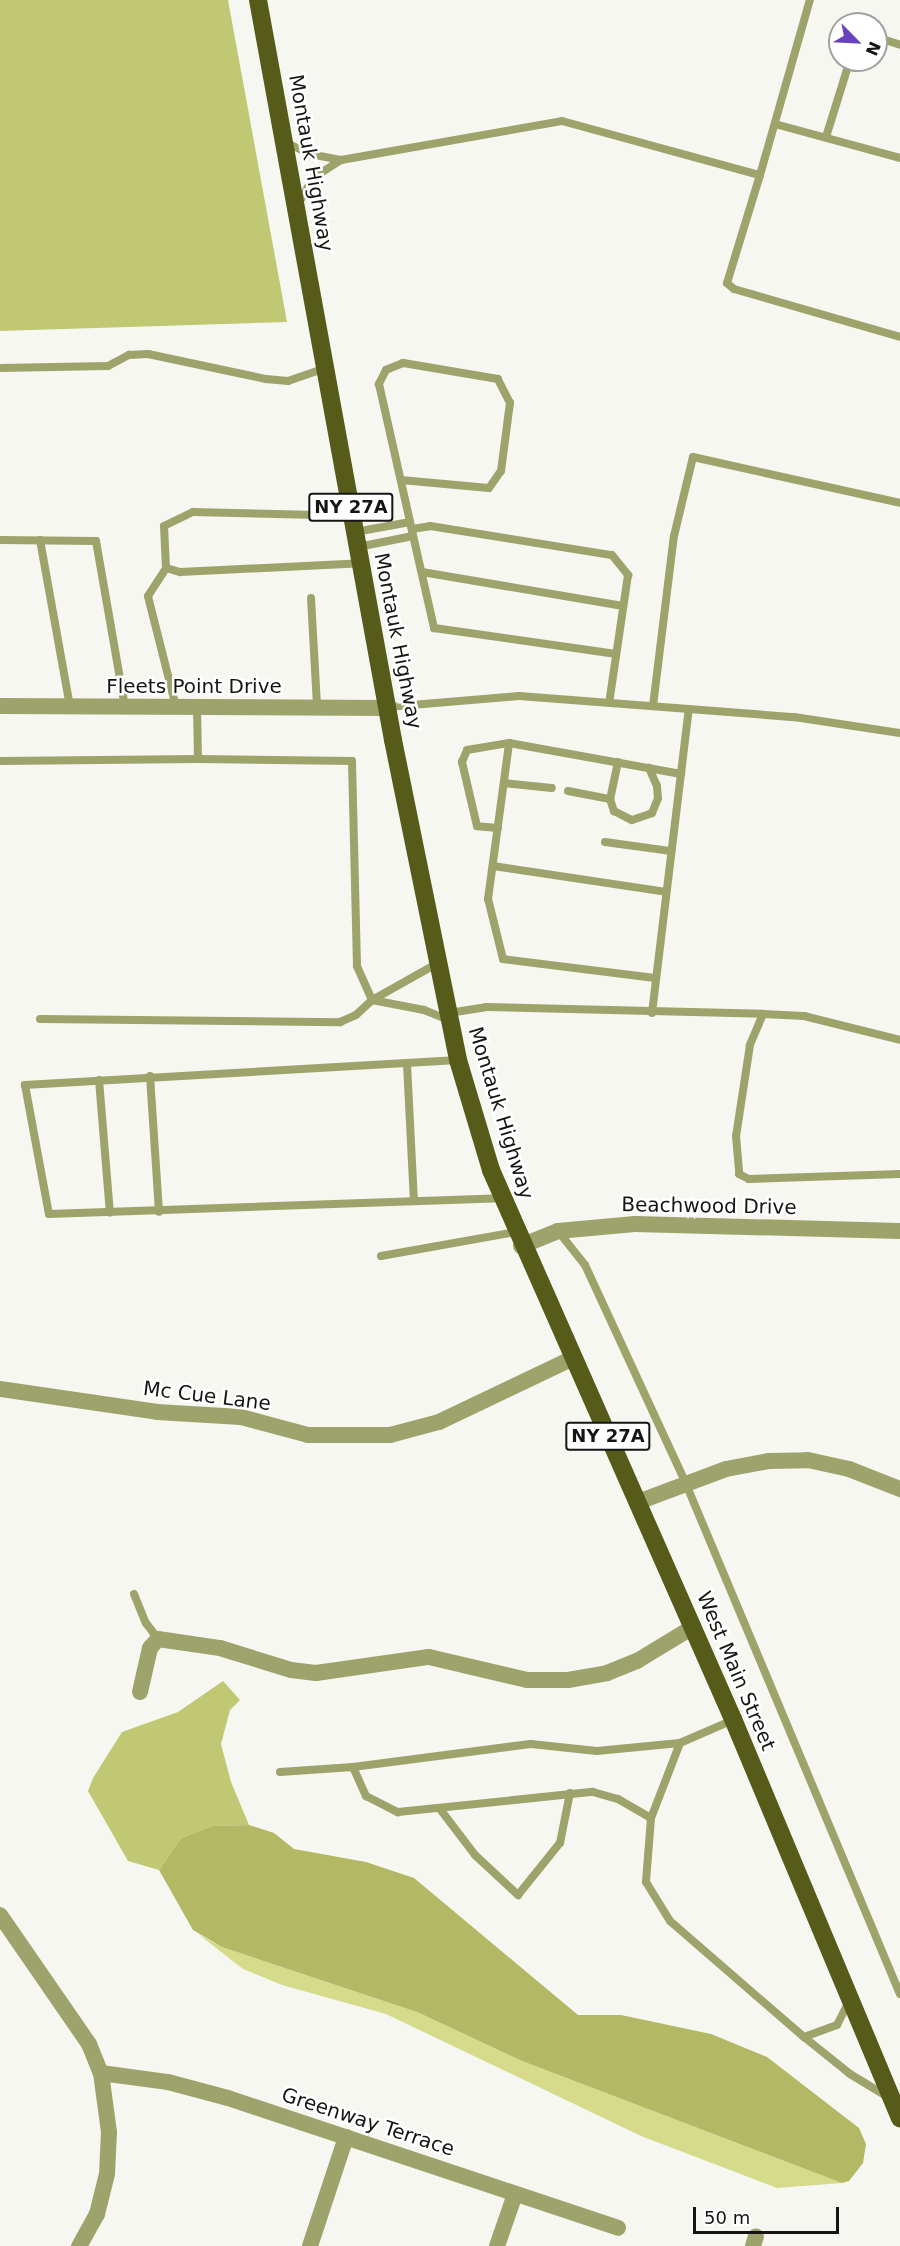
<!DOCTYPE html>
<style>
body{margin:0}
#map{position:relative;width:900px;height:2246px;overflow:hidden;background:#f6f7f1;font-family:"DejaVu Sans",sans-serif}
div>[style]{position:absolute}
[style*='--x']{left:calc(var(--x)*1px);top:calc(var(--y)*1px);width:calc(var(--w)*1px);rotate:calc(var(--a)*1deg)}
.green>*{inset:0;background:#d5db8b}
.forest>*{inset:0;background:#c1c873}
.water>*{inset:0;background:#b2b863}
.lane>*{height:8px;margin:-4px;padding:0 4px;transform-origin:4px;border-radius:4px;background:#9ea36b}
.street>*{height:16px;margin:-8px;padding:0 8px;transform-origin:8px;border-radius:8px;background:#9ea36b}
.primary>*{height:18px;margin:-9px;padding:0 9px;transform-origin:9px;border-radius:9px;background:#575b1a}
span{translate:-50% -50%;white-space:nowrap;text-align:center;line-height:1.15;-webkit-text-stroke:5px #fff;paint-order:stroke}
.shield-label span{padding:2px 4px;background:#fff;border:2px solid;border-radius:4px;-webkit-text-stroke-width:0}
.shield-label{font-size:18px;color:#151514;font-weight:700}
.street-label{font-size:20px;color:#151514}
.north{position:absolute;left:828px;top:12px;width:60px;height:60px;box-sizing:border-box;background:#fff;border:2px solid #a1a1a1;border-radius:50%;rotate:114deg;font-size:16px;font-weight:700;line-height:24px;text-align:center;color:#151514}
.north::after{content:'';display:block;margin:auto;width:21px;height:27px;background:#6742bb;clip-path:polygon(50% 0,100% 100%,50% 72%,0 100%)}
.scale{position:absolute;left:693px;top:2207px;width:146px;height:27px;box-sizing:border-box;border:3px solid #151514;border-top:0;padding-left:8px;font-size:18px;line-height:21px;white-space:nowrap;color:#151514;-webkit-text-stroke:4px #fff;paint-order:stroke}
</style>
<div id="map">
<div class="green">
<div style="clip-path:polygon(198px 1934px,222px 1947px,417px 2012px,522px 2061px,842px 2183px,777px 2188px,641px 2136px,386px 2014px,282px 1985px,243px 1969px)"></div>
</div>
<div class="forest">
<div style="clip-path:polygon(0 0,228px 0,287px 322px,0 331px)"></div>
<div style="clip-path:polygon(223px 1681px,240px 1700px,230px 1710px,221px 1744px,231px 1782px,249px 1825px,212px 1826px,181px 1838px,159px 1870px,128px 1861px,88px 1791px,93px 1778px,122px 1732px,178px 1712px)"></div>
</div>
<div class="water">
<div style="clip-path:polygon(249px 1825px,274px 1833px,294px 1849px,366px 1862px,414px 1878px,578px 2015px,621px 2015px,711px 2034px,767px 2057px,859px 2128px,866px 2144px,863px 2163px,849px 2181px,842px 2183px,522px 2061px,417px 2012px,222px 1947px,193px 1930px,159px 1870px,181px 1838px,212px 1826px)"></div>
</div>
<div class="lane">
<div style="--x:876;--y:37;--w:25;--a:18"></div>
<div style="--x:775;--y:124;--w:130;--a:15.2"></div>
<div style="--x:826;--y:137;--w:81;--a:-72.7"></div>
<div style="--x:285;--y:142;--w:28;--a:26"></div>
<div style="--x:310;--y:154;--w:32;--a:11"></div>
<div style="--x:760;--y:175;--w:113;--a:107"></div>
<div style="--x:727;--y:283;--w:9;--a:41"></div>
<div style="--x:734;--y:289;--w:173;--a:16.1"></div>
<div style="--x:299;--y:203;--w:29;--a:-61"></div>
<div style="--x:313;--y:178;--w:33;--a:-33"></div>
<div style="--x:341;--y:160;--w:224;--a:-10"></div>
<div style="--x:562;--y:121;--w:205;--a:15.3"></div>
<div style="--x:760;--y:175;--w:182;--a:-74.1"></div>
<div style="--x:0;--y:368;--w:108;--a:-1.1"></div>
<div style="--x:108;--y:366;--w:24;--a:-28"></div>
<div style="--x:129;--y:355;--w:19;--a:-3"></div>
<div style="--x:148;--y:354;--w:121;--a:12"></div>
<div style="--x:266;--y:379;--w:22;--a:5"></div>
<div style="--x:288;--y:381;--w:39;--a:-19"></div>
<div style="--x:401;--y:480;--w:88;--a:5.2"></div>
<div style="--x:489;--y:488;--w:21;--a:-55"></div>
<div style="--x:501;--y:471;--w:69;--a:-82.5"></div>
<div style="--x:510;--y:403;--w:27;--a:-117"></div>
<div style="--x:498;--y:379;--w:96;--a:-170.4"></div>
<div style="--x:403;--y:363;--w:18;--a:158"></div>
<div style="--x:386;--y:370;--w:16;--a:117"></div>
<div style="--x:379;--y:384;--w:141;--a:77.3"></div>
<div style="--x:410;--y:522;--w:109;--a:77.2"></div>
<div style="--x:434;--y:628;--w:184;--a:8.1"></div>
<div style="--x:412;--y:529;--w:18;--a:-9"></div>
<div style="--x:430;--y:526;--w:184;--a:9.1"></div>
<div style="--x:612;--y:555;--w:26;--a:51"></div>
<div style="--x:628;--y:575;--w:129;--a:98.4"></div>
<div style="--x:355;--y:532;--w:56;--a:-10.3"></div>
<div style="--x:0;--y:540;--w:96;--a:0.6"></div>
<div style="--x:96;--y:541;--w:169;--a:80.1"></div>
<div style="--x:40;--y:540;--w:169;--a:79.8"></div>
<div style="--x:358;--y:547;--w:56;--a:-11.3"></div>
<div style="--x:166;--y:568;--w:15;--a:16"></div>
<div style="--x:180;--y:572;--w:181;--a:-2.8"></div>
<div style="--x:422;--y:572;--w:204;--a:9.6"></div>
<div style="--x:311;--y:598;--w:109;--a:86.8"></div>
<div style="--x:653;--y:706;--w:171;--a:-83"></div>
<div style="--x:674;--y:536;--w:81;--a:-76.5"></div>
<div style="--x:693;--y:457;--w:212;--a:12.5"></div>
<div style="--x:176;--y:707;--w:114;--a:-104.2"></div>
<div style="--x:148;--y:596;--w:33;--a:-57"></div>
<div style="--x:166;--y:568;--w:42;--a:-92.7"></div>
<div style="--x:164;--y:526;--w:32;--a:-26"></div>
<div style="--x:193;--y:512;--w:125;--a:1.4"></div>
<div style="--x:318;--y:515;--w:33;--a:-9"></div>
<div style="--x:388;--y:707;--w:131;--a:-4.8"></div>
<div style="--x:519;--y:696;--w:276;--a:4.4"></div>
<div style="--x:794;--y:717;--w:107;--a:8.6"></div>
<div style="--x:0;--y:761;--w:198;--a:-0.6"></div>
<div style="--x:618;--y:762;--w:38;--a:102"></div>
<div style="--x:610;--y:799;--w:13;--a:72"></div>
<div style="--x:614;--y:811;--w:20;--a:27"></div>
<div style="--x:632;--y:820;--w:21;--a:-19"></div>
<div style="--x:652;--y:813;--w:16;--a:-68"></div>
<div style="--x:658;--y:798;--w:12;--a:-95"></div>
<div style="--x:657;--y:786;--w:20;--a:-114"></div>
<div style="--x:504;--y:783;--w:48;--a:5.9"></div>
<div style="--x:568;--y:791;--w:43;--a:10.8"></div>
<div style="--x:498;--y:828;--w:21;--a:-175"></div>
<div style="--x:477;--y:826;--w:66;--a:-103.2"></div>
<div style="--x:462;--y:762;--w:13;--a:-67"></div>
<div style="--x:467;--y:750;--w:43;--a:-9.5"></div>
<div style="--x:605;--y:842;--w:67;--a:7.8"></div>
<div style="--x:493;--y:866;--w:175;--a:8.5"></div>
<div style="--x:438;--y:963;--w:76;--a:150.7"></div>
<div style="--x:372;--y:1000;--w:53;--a:10.9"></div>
<div style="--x:424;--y:1010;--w:27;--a:22"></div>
<div style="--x:655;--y:978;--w:153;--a:-172.9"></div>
<div style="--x:503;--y:959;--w:62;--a:-104"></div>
<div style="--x:488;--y:899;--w:157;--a:-82.3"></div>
<div style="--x:509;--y:743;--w:175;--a:10.2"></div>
<div style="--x:449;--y:1013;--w:37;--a:-9"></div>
<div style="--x:486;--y:1007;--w:277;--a:1.4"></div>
<div style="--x:763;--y:1014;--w:41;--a:2.8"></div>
<div style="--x:804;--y:1016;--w:99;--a:14"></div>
<div style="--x:652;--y:1013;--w:306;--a:-83.1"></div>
<div style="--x:763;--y:1014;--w:34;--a:113"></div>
<div style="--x:750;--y:1045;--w:92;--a:98.7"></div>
<div style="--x:736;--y:1136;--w:38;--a:85"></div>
<div style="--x:739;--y:1174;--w:11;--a:27"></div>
<div style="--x:749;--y:1179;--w:151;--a:-1.9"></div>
<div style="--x:40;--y:1019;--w:300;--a:0.6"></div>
<div style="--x:340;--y:1022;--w:17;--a:-24"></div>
<div style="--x:356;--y:1015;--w:22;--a:-43"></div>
<div style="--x:372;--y:1000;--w:37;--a:-114"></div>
<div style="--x:357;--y:966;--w:205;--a:-91.4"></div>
<div style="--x:352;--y:761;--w:154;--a:-179.3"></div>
<div style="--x:198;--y:759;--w:52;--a:-91.1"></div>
<div style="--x:458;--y:1060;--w:434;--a:176.7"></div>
<div style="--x:25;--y:1085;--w:131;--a:79.5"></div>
<div style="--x:49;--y:1214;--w:452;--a:-2"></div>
<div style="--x:407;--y:1064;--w:137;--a:87.1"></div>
<div style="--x:150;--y:1076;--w:136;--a:86.2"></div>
<div style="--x:99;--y:1080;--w:133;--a:85.3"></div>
<div style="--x:558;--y:1231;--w:43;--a:51.5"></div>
<div style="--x:585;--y:1265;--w:241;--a:65.2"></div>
<div style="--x:686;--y:1484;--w:553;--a:67.24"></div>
<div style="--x:381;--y:1256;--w:137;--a:-10.1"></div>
<div style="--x:134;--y:1594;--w:31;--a:68"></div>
<div style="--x:146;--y:1623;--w:20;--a:53"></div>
<div style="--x:680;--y:1743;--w:80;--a:111.1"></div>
<div style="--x:651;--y:1818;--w:64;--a:94.5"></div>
<div style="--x:646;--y:1882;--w:46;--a:58.4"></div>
<div style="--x:670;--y:1921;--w:177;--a:40.9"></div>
<div style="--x:804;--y:2037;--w:59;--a:38.8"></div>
<div style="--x:850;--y:2074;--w:44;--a:31.2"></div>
<div style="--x:353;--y:1767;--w:32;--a:66"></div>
<div style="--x:366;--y:1796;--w:36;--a:27"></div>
<div style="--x:398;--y:1812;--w:196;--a:-5.9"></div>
<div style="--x:593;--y:1792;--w:26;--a:16"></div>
<div style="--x:618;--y:1799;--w:38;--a:30"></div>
<div style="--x:280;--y:1772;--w:73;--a:-3.9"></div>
<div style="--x:353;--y:1767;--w:179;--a:-7.4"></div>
<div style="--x:531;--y:1744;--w:66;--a:6.1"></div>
<div style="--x:597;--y:1751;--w:83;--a:-5.5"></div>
<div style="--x:680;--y:1743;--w:58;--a:-23.5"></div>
<div style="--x:440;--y:1809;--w:58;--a:52.7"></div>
<div style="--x:475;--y:1855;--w:59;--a:42.9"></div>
<div style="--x:518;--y:1895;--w:67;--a:-51.1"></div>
<div style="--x:560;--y:1843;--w:51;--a:-78.7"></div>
<div style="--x:804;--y:2037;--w:35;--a:-20"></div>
<div style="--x:837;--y:2025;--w:25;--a:-63"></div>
</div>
<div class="street">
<div style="--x:0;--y:706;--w:387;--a:0.3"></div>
<div style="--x:521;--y:1246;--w:40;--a:-22"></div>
<div style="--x:558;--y:1231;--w:77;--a:-5.2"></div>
<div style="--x:635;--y:1224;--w:265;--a:1.5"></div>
<div style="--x:0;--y:1389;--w:159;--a:8.3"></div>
<div style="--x:157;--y:1412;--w:84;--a:3.4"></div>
<div style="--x:241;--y:1417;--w:69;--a:15"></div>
<div style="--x:308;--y:1435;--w:82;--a:0"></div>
<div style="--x:390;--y:1435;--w:51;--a:-14.9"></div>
<div style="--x:439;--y:1422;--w:148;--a:-25.5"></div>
<div style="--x:638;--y:1502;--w:94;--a:-20.6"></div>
<div style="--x:726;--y:1469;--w:44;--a:-10.5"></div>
<div style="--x:769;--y:1461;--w:39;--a:-1"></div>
<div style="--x:808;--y:1460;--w:42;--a:12.4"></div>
<div style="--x:849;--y:1469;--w:55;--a:21.4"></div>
<div style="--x:140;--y:1692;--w:45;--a:-77.2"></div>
<div style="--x:150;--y:1648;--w:12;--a:-48"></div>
<div style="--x:158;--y:1639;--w:63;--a:8.3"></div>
<div style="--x:220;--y:1648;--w:74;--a:17.2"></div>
<div style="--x:291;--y:1670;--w:25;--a:7"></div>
<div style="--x:316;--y:1673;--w:114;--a:-8.1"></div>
<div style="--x:429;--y:1657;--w:101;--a:13.2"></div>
<div style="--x:527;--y:1680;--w:41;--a:0"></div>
<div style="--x:568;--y:1680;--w:40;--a:-10"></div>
<div style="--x:607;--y:1673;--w:32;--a:-22"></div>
<div style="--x:637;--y:1661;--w:66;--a:-31.3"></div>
<div style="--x:0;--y:1915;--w:157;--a:55.4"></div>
<div style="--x:89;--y:2044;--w:31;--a:68"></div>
<div style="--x:101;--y:2073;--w:60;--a:82.3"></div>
<div style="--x:109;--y:2132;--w:42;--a:92.7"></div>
<div style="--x:107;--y:2174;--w:41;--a:104"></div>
<div style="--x:97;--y:2214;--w:37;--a:119"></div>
<div style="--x:101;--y:2073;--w:68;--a:7.7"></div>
<div style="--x:168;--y:2082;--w:62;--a:14.9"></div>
<div style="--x:228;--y:2098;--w:411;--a:18.4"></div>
<div style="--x:310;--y:2246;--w:115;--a:-71.7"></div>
<div style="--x:497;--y:2246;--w:55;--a:-70.9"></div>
<div style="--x:753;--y:2246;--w:10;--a:-73"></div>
</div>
<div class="primary">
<div style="--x:258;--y:0;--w:752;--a:79.66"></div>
<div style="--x:393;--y:740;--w:327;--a:78.5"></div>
<div style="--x:458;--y:1060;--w:115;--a:73.3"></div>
<div style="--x:491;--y:1170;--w:600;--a:66.21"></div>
<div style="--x:733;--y:1719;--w:433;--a:67.3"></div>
</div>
<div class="shield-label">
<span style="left:351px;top:507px">NY 27A</span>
<span style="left:608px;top:1436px">NY 27A</span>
</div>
<div class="street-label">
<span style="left:311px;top:163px;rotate:80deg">Montauk Highway</span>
<span style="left:398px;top:641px;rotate:79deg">Montauk Highway</span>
<span style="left:194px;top:686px">Fleets Point Drive</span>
<span style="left:501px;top:1113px;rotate:73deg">Montauk Highway</span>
<span style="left:709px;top:1206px;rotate:1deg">Beachwood Drive</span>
<span style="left:207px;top:1396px;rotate:7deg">Mc Cue Lane</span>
<span style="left:736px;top:1671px;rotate:67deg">West Main Street</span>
<span style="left:368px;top:2122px;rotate:18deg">Greenway Terrace</span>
</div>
<div class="north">N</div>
<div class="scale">50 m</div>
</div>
